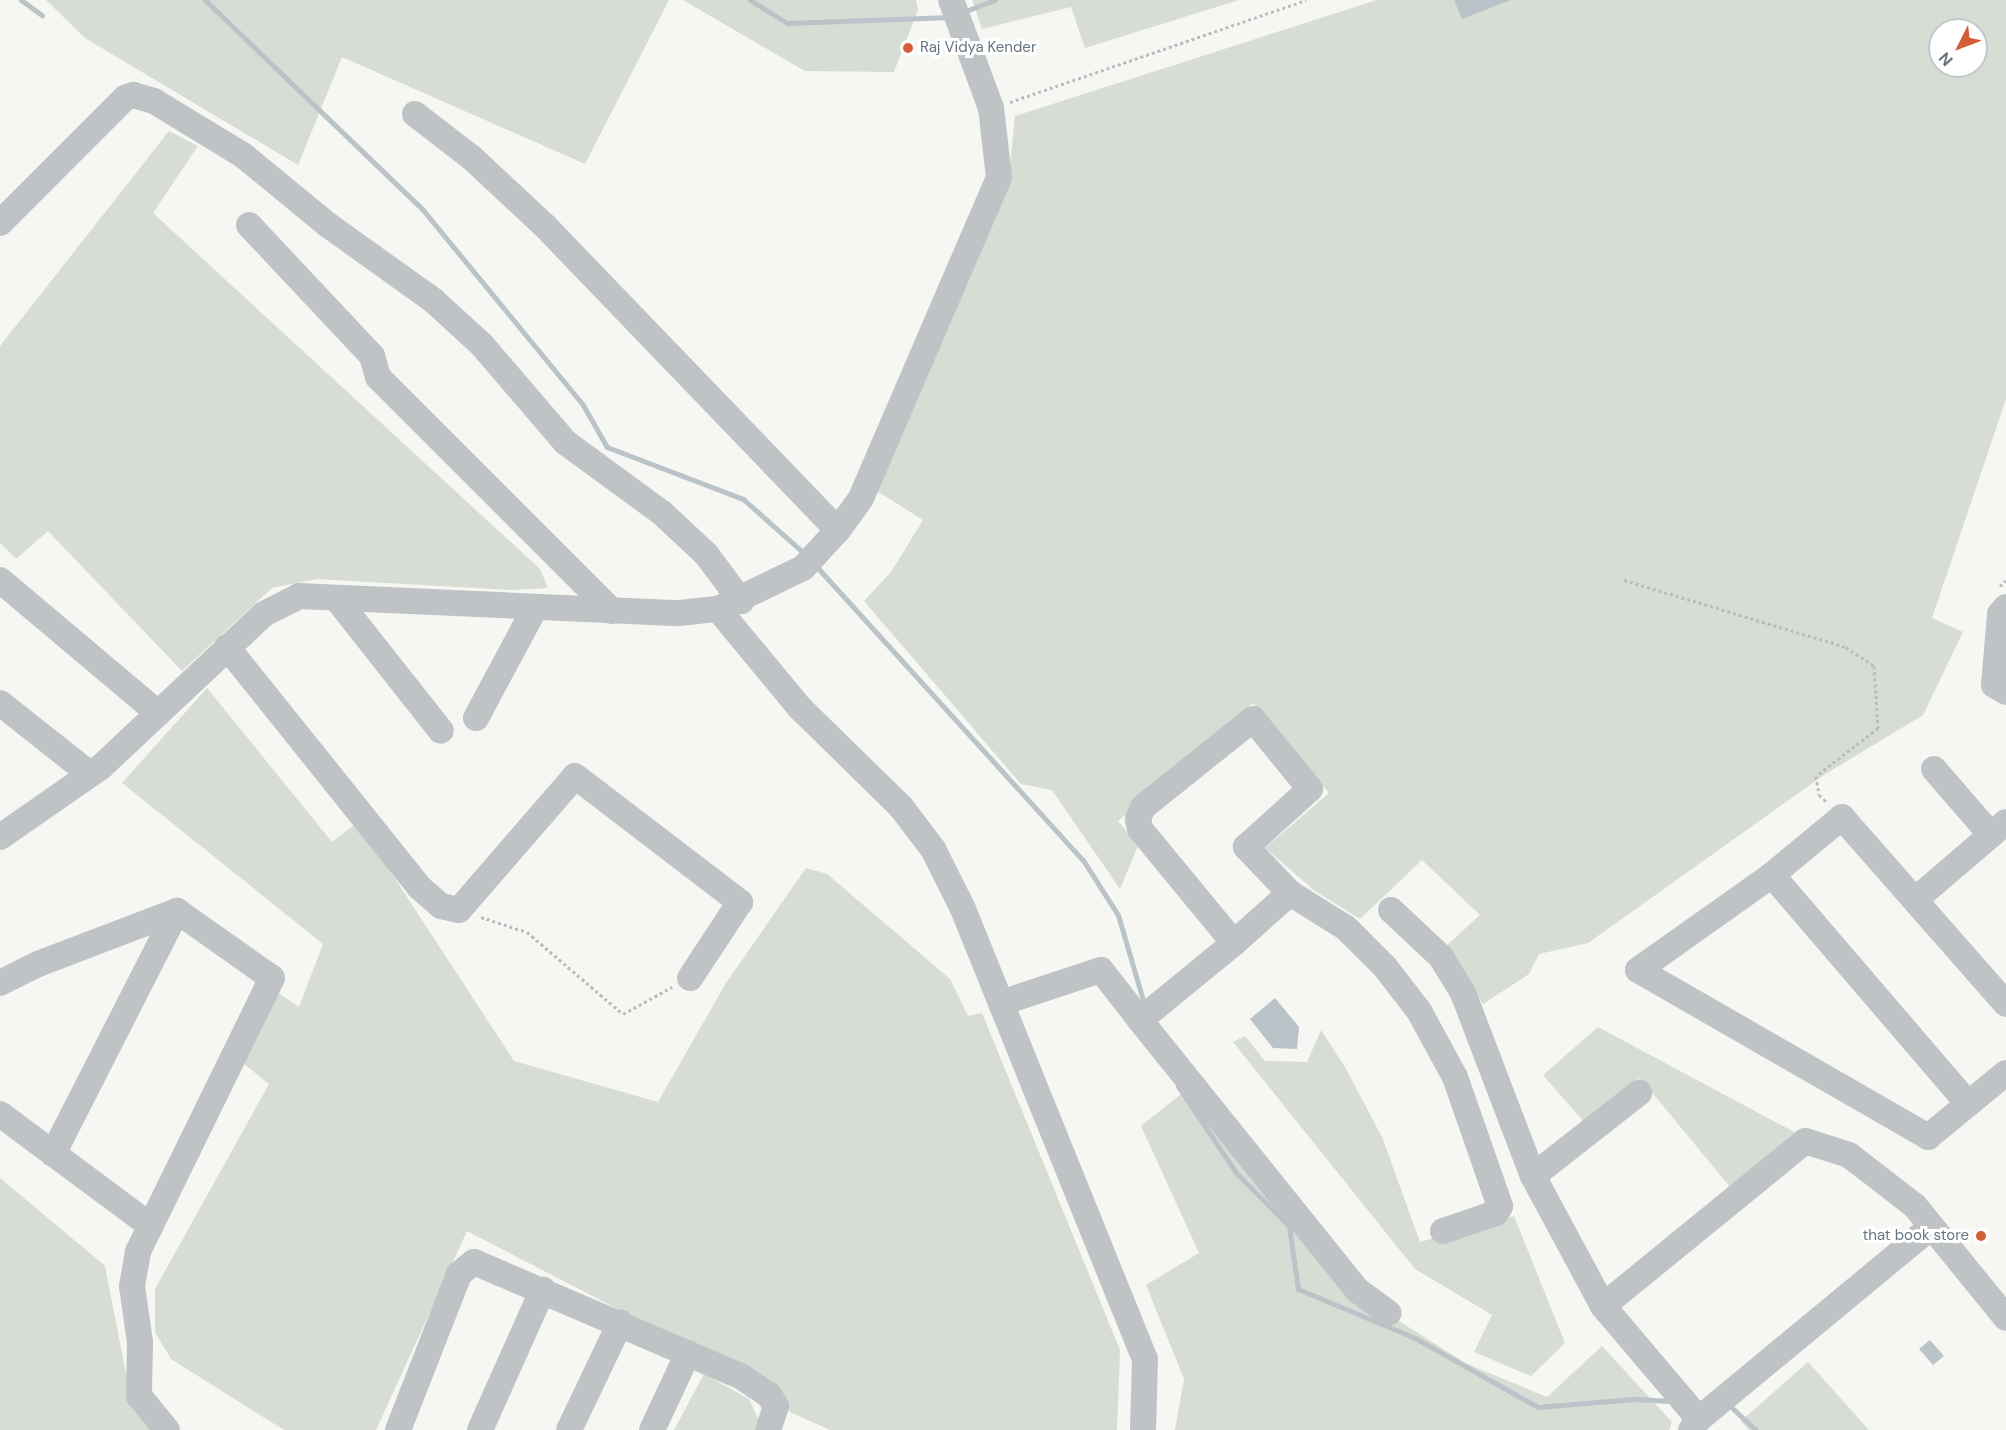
<!DOCTYPE html>
<style>
body{margin:0}
#map{position:relative;width:2006px;height:1430px;overflow:hidden;background:#f6f6f3;font-family:"DM Sans",sans-serif}
div>[style]{position:absolute}
[style*='--x']{left:calc(var(--x)*1px);top:calc(var(--y)*1px);width:calc(var(--w)*1px);rotate:calc(var(--a)*1deg)}
.green>*{inset:0;background:#d7dcd4}
.water>*{inset:0;background:#bac3c8}
.stream>*{height:5px;margin:-2.5px;padding:0 2.5px;transform-origin:2.5px;border-radius:2.5px;background:#bac3c8}
.path>*{height:3px;margin-top:-1.5px;transform-origin:0;background:repeating-linear-gradient(90deg,#b9bcbe 0 3px,transparent 0 6px)}
.minor>*{height:26px;margin:-13px;padding:0 13px;transform-origin:13px;border-radius:13px;background:#bfc3c6}
.dots>*{width:16px;height:16px;translate:-50% -50%;box-sizing:border-box;border:3px solid #fff;border-radius:50%}
span{translate:-50% -50%;white-space:nowrap;text-align:center;line-height:1.15;-webkit-text-stroke:6px #fff;paint-order:stroke}
.poi-label{font-size:15px;color:#677581}
.left{translate:0 -50%;text-align:left}
.right{translate:-100% -50%;text-align:right}
.north{position:absolute;left:1928px;top:18px;width:60px;height:60px;box-sizing:border-box;background:#fff;border:2px solid #c2c8cd;border-radius:50%;rotate:228deg;font-size:16px;font-weight:700;line-height:24px;text-align:center;color:#677581}
.north::after{content:'';display:block;margin:auto;width:21px;height:27px;background:#d35d35;clip-path:polygon(50% 0,100% 100%,50% 72%,0 100%)}
</style>
<div id="map">
<div class="green">
<div style="clip-path:polygon(46px 0,669px 0,585px 164px,342px 57px,298px 165px,85px 38px)"></div>
<div style="clip-path:polygon(683px 0,916px 0,918px 10px,894px 72px,805px 71px)"></div>
<div style="clip-path:polygon(972px 0,1239px 0,1085px 48px,1071px 7px,982px 29px)"></div>
<div style="clip-path:polygon(evenodd,1377px 0,2006px 0,2006px 399px,1932px 618px,1963px 632px,1923px 715px,1824px 775px,1588px 943px,1539px 954px,1529px 974px,1483px 1004px,1444px 948px,1480px 915px,1422px 860px,1360px 919px,1315px 891px,1265px 848px,1329px 793px,1253px 703px,1118px 821px,1138px 846px,1120px 889px,1052px 790px,1021px 784px,864px 601px,891px 572px,923px 520px,877px 491px,1008px 184px,1015px 116px,1377px 0,1940px 30px,1976px 30px,1976px 66px,1940px 66px,1940px 30px)"></div>
<div style="clip-path:polygon(169px 131px,198px 146px,153px 213px,540px 569px,548px 588px,511px 590px,317px 579px,272px 588px,182px 671px,48px 531px,16px 559px,0 543px,0 346px)"></div>
<div style="clip-path:polygon(207px 688px,332px 842px,358px 822px,514px 1061px,658px 1102px,726px 983px,806px 868px,827px 874px,950px 979px,968px 1016px,982px 1013px,1120px 1350px,1117px 1430px,830px 1430px,790px 1412px,772px 1389px,467px 1231px,376px 1430px,284px 1430px,171px 1359px,155px 1332px,155px 1289px,269px 1084px,244px 1064px,277px 992px,299px 1007px,323px 944px,122px 783px)"></div>
<div style="clip-path:polygon(1598px 1027px,1796px 1133px,1731px 1188px,1640px 1078px,1585px 1123px,1543px 1075px)"></div>
<div style="clip-path:polygon(1321px 1030px,1345px 1067px,1382px 1137px,1420px 1242px,1514px 1216px,1565px 1343px,1531px 1376px,1474px 1352px,1492px 1315px,1415px 1269px,1233px 1042px,1245px 1036px,1265px 1061px,1307px 1062px)"></div>
<div style="clip-path:polygon(1185px 1091px,1334px 1280px,1467px 1364px,1547px 1397px,1602px 1346px,1672px 1422px,1669px 1430px,1175px 1430px,1184px 1379px,1146px 1285px,1199px 1253px,1141px 1126px)"></div>
<div style="clip-path:polygon(0 1178px,105px 1266px,129px 1389px,158px 1430px,0 1430px)"></div>
<div style="clip-path:polygon(1808px 1362px,1869px 1430px,1749px 1430px,1741px 1421px)"></div>
<div style="clip-path:polygon(704px 1374px,749px 1399px,761px 1425px,759px 1430px,674px 1430px)"></div>
</div>
<div class="water">
<div style="clip-path:polygon(1454px 0,1511px 0,1462px 19px)"></div>
<div style="clip-path:polygon(1275px 998px,1299px 1027px,1297px 1049px,1273px 1048px,1250px 1019px)"></div>
<div style="clip-path:polygon(1930px 1340px,1944px 1356px,1933px 1365px,1919px 1349px)"></div>
</div>
<div class="stream">
<div style="--x:21;--y:0;--w:26;--a:36"></div>
<div style="--x:205;--y:0;--w:303;--a:43.9"></div>
<div style="--x:423;--y:210;--w:252;--a:50.6"></div>
<div style="--x:583;--y:405;--w:48;--a:60.3"></div>
<div style="--x:607;--y:447;--w:146;--a:20.9"></div>
<div style="--x:743;--y:499;--w:84;--a:41.6"></div>
<div style="--x:750;--y:0;--w:44;--a:31.9"></div>
<div style="--x:787;--y:23;--w:164;--a:-2.1"></div>
<div style="--x:963;--y:12;--w:34;--a:-21"></div>
<div style="--x:816;--y:566;--w:397;--a:47.8"></div>
<div style="--x:1083;--y:860;--w:65;--a:57.5"></div>
<div style="--x:1118;--y:915;--w:96;--a:73.6"></div>
<div style="--x:1178;--y:1086;--w:106;--a:56.2"></div>
<div style="--x:1237;--y:1174;--w:74;--a:45"></div>
<div style="--x:1289;--y:1226;--w:64;--a:81.9"></div>
<div style="--x:1298;--y:1289;--w:127;--a:22.7"></div>
<div style="--x:1415;--y:1338;--w:141;--a:29.3"></div>
<div style="--x:1538;--y:1407;--w:96;--a:-4.8"></div>
<div style="--x:1634;--y:1399;--w:38;--a:3"></div>
<div style="--x:1729;--y:1405;--w:37;--a:43"></div>
</div>
<div class="path">
<div style="--x:1010;--y:102;--w:313;--a:-19"></div>
<div style="--x:1624;--y:580;--w:232;--a:16.8"></div>
<div style="--x:1846;--y:647;--w:34;--a:34"></div>
<div style="--x:1874;--y:666;--w:62;--a:86.3"></div>
<div style="--x:1878;--y:728;--w:78;--a:142.3"></div>
<div style="--x:1816;--y:776;--w:19;--a:81"></div>
<div style="--x:1819;--y:795;--w:12;--a:42"></div>
<div style="--x:2000;--y:586;--w:8;--a:-45"></div>
<div style="--x:481;--y:917;--w:48;--a:18.1"></div>
<div style="--x:527;--y:932;--w:126;--a:40.5"></div>
<div style="--x:623;--y:1014;--w:56;--a:-28.9"></div>
</div>
<div class="minor">
<div style="--x:415;--y:114;--w:72;--a:37.7"></div>
<div style="--x:472;--y:158;--w:100;--a:43"></div>
<div style="--x:545;--y:226;--w:422;--a:46.1"></div>
<div style="--x:0;--y:223;--w:177;--a:-45"></div>
<div style="--x:125;--y:98;--w:9;--a:-21"></div>
<div style="--x:133;--y:95;--w:22;--a:16"></div>
<div style="--x:154;--y:101;--w:105;--a:31.4"></div>
<div style="--x:244;--y:156;--w:109;--a:39.4"></div>
<div style="--x:328;--y:225;--w:130;--a:35.6"></div>
<div style="--x:434;--y:301;--w:65;--a:42.5"></div>
<div style="--x:482;--y:345;--w:128;--a:49.4"></div>
<div style="--x:565;--y:442;--w:120;--a:36.2"></div>
<div style="--x:662;--y:513;--w:60;--a:43"></div>
<div style="--x:706;--y:554;--w:59;--a:53.3"></div>
<div style="--x:249;--y:225;--w:180;--a:46.8"></div>
<div style="--x:372;--y:356;--w:22;--a:74"></div>
<div style="--x:378;--y:377;--w:331;--a:45"></div>
<div style="--x:0;--y:580;--w:207;--a:40.1"></div>
<div style="--x:336;--y:598;--w:169;--a:51.7"></div>
<div style="--x:2006;--y:607;--w:9;--a:131"></div>
<div style="--x:2000;--y:614;--w:71;--a:94.8"></div>
<div style="--x:1994;--y:685;--w:14;--a:30"></div>
<div style="--x:718;--y:609;--w:129;--a:50.4"></div>
<div style="--x:800;--y:708;--w:141;--a:44.4"></div>
<div style="--x:901;--y:807;--w:53;--a:52.7"></div>
<div style="--x:933;--y:849;--w:67;--a:63.4"></div>
<div style="--x:963;--y:909;--w:485;--a:68"></div>
<div style="--x:1145;--y:1359;--w:71;--a:91.6"></div>
<div style="--x:227;--y:647;--w:307;--a:51.3"></div>
<div style="--x:419;--y:887;--w:29;--a:41"></div>
<div style="--x:441;--y:906;--w:18;--a:13"></div>
<div style="--x:459;--y:910;--w:177;--a:-49.1"></div>
<div style="--x:575;--y:776;--w:208;--a:37.4"></div>
<div style="--x:740;--y:902;--w:91;--a:123.3"></div>
<div style="--x:0;--y:703;--w:115;--a:38.3"></div>
<div style="--x:476;--y:718;--w:125;--a:-61.8"></div>
<div style="--x:1934;--y:769;--w:87;--a:49.2"></div>
<div style="--x:0;--y:837;--w:124;--a:-34.8"></div>
<div style="--x:102;--y:766;--w:222;--a:-43.2"></div>
<div style="--x:264;--y:614;--w:39;--a:-27"></div>
<div style="--x:299;--y:596;--w:380;--a:2.6"></div>
<div style="--x:679;--y:613;--w:39;--a:-6"></div>
<div style="--x:718;--y:609;--w:94;--a:-25.8"></div>
<div style="--x:803;--y:568;--w:52;--a:-47.4"></div>
<div style="--x:838;--y:530;--w:39;--a:-54"></div>
<div style="--x:861;--y:498;--w:348;--a:-66.7"></div>
<div style="--x:999;--y:178;--w:70;--a:-96.5"></div>
<div style="--x:991;--y:108;--w:115;--a:-110.3"></div>
<div style="--x:1772;--y:875;--w:301;--a:49.4"></div>
<div style="--x:1290;--y:893;--w:66;--a:32"></div>
<div style="--x:1346;--y:928;--w:55;--a:45"></div>
<div style="--x:1385;--y:967;--w:56;--a:52.3"></div>
<div style="--x:1419;--y:1011;--w:75;--a:61.4"></div>
<div style="--x:1455;--y:1077;--w:137;--a:70.8"></div>
<div style="--x:1500;--y:1206;--w:8;--a:120"></div>
<div style="--x:1496;--y:1213;--w:56;--a:161.2"></div>
<div style="--x:1915;--y:900;--w:120;--a:-40.6"></div>
<div style="--x:1391;--y:910;--w:69;--a:43.2"></div>
<div style="--x:1441;--y:957;--w:42;--a:58.6"></div>
<div style="--x:1463;--y:993;--w:196;--a:69.1"></div>
<div style="--x:1533;--y:1176;--w:148;--a:61.7"></div>
<div style="--x:1603;--y:1306;--w:148;--a:49.7"></div>
<div style="--x:0;--y:983;--w:42;--a:-26.6"></div>
<div style="--x:38;--y:964;--w:149;--a:-20.9"></div>
<div style="--x:177;--y:911;--w:116;--a:35.2"></div>
<div style="--x:272;--y:978;--w:305;--a:116.1"></div>
<div style="--x:138;--y:1252;--w:35;--a:100"></div>
<div style="--x:132;--y:1286;--w:57;--a:81.9"></div>
<div style="--x:140;--y:1342;--w:54;--a:91.1"></div>
<div style="--x:139;--y:1396;--w:44;--a:50.5"></div>
<div style="--x:1001;--y:1003;--w:105;--a:-18.3"></div>
<div style="--x:1101;--y:970;--w:63;--a:52"></div>
<div style="--x:1140;--y:1020;--w:122;--a:-39.3"></div>
<div style="--x:1234;--y:943;--w:75;--a:-41.8"></div>
<div style="--x:1290;--y:893;--w:64;--a:-133.7"></div>
<div style="--x:1246;--y:847;--w:86;--a:-42.2"></div>
<div style="--x:1310;--y:789;--w:90;--a:-129.2"></div>
<div style="--x:1253;--y:719;--w:141;--a:141.3"></div>
<div style="--x:1143;--y:807;--w:13;--a:113"></div>
<div style="--x:1138;--y:819;--w:10;--a:79"></div>
<div style="--x:1140;--y:829;--w:148;--a:50.5"></div>
<div style="--x:2006;--y:1004;--w:249;--a:-131.3"></div>
<div style="--x:1842;--y:817;--w:91;--a:140.4"></div>
<div style="--x:1772;--y:875;--w:164;--a:144.7"></div>
<div style="--x:1638;--y:970;--w:335;--a:29.9"></div>
<div style="--x:1928;--y:1137;--w:101;--a:-39.4"></div>
<div style="--x:1140;--y:1020;--w:346;--a:51.2"></div>
<div style="--x:1357;--y:1290;--w:39;--a:36"></div>
<div style="--x:0;--y:1114;--w:188;--a:36.6"></div>
<div style="--x:53;--y:1154;--w:273;--a:-63"></div>
<div style="--x:1533;--y:1176;--w:135;--a:-38.1"></div>
<div style="--x:1603;--y:1306;--w:261;--a:-39.2"></div>
<div style="--x:1805;--y:1141;--w:46;--a:17.7"></div>
<div style="--x:1849;--y:1155;--w:83;--a:37.7"></div>
<div style="--x:1915;--y:1206;--w:144;--a:50.9"></div>
<div style="--x:398;--y:1430;--w:168;--a:-68.6"></div>
<div style="--x:459;--y:1274;--w:19;--a:-39"></div>
<div style="--x:474;--y:1262;--w:292;--a:23.2"></div>
<div style="--x:742;--y:1377;--w:32;--a:34"></div>
<div style="--x:769;--y:1395;--w:13;--a:58"></div>
<div style="--x:776;--y:1406;--w:25;--a:108"></div>
<div style="--x:480;--y:1430;--w:154;--a:-65.9"></div>
<div style="--x:569;--y:1430;--w:119;--a:-64.5"></div>
<div style="--x:652;--y:1430;--w:85;--a:-64.9"></div>
<div style="--x:1691;--y:1430;--w:14;--a:-54"></div>
<div style="--x:1699;--y:1419;--w:301;--a:-39.6"></div>
</div>
<div class="dots">
<div style="left:908px;top:48px;background:#d35d35"></div>
<div style="left:1981px;top:1236px;background:#d35d35"></div>
</div>
<div class="poi-label">
<span class="left" style="left:920px;top:48px">Raj Vidya Kender</span>
<span class="right" style="left:1969px;top:1236px">that book store</span>
</div>
<div class="north">N</div>
</div>
